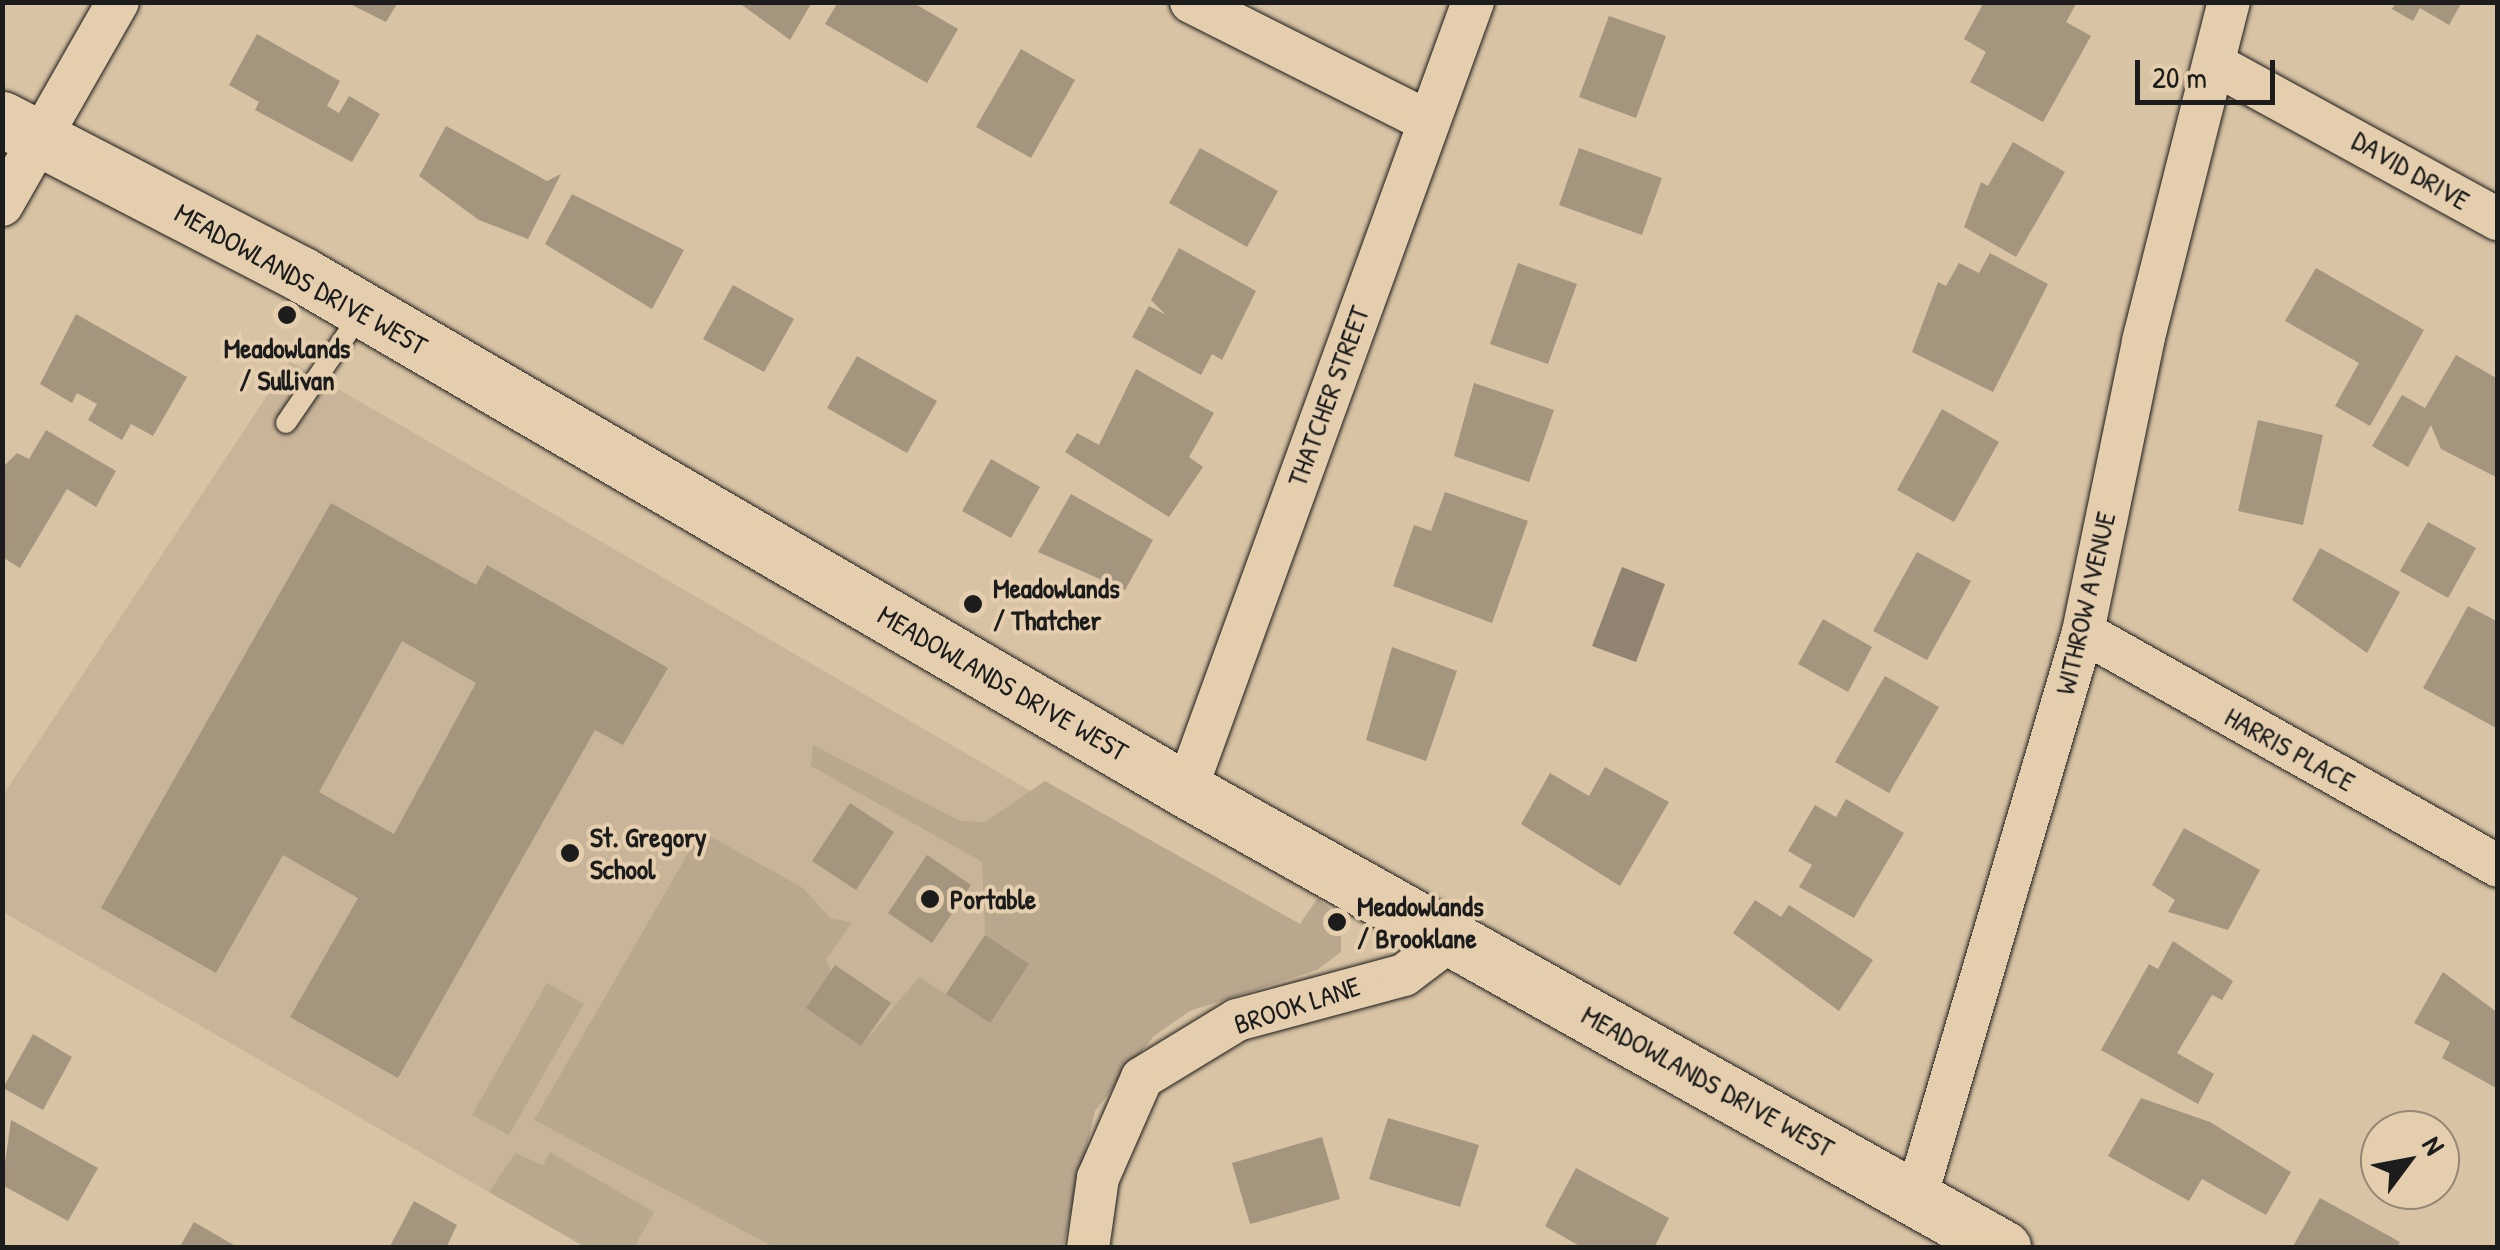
<!DOCTYPE html>
<style>
body{margin:0}
#map{position:relative;width:2500px;height:1250px;overflow:hidden;background:#d8c3a4;font-family:"Patrick Hand",sans-serif}
div>[style]{position:absolute}
[style*='--x']{left:calc(var(--x)*1px);top:calc(var(--y)*1px);width:calc(var(--w)*1px);rotate:calc(var(--a)*1deg)}
.built>*{inset:0;background:#c8b599}
.green>*{inset:0;background:#b9a78e}
.water>*{inset:0;background:#908371}
.building>*{inset:0;background:#a3957e}
.roads{filter:drop-shadow(0 0 2px #1c1c1c) drop-shadow(0 0 2px #1c1c1c)}
.lane>*{height:20px;margin:-10px;padding:0 10px;transform-origin:10px;border-radius:10px;background:#e4cead}
.street>*{height:42px;margin:-21px;padding:0 21px;transform-origin:21px;border-radius:21px;background:#e4cead}
.secondary>*{height:55px;margin:-27.5px;padding:0 27.5px;transform-origin:27.5px;border-radius:27.5px;background:#e4cead}
.dots>*{width:28px;height:28px;translate:-50% -50%;box-sizing:border-box;border:5px solid #e4cead;border-radius:50%}
span{translate:-50% -50%;white-space:nowrap;text-align:center;line-height:1.15;-webkit-text-stroke:8px #e4cead;paint-order:stroke}
.street-label{font-size:28px;color:#1c1c1c}
.poi-label{font-size:28px;color:#1c1c1c;font-weight:700}
.left{translate:0 -50%;text-align:left}
.frame{position:absolute;inset:0;border:5px solid #1c1c1c;pointer-events:none}
.north{position:absolute;left:2360px;top:1110px;width:100px;height:100px;box-sizing:border-box;background:#e4cead;border:2px solid #948773;border-radius:50%;rotate:58deg;font-size:28px;font-weight:700;line-height:40px;text-align:center;color:#1c1c1c}
.north::after{content:'';display:block;margin:auto;width:35px;height:45px;background:#1c1c1c;clip-path:polygon(50% 0,100% 100%,50% 72%,0 100%)}
.scale{position:absolute;left:2135px;top:60px;width:140px;height:45px;box-sizing:border-box;border:5px solid #1c1c1c;border-top:0;padding-left:12px;font-size:30px;line-height:35px;white-space:nowrap;color:#1c1c1c;-webkit-text-stroke:8px #e4cead;paint-order:stroke}
</style>
<div id="map">
<div class="built">
<div style="clip-path:polygon(290px 361px,1284px 938px,1041px 1003px,1021px 1247px,586px 1248px,3px 912px,3px 795px)"></div>
</div>
<div class="green">
<div style="clip-path:polygon(813px 745px,960px 821px,985px 822px,1045px 781px,1300px 924px,1317px 899px,1341px 916px,1341px 952px,1317px 970px,1190px 1011px,1154px 1036px,1095px 1111px,1063px 1247px,774px 1247px,534px 1120px,701px 831px,803px 888px,830px 918px,852px 922px,826px 960px,861px 1046px,919px 977px,989px 1022px,982px 862px,811px 766px)"></div>
<div style="clip-path:polygon(547px 983px,584px 1004px,509px 1135px,472px 1115px)"></div>
<div style="clip-path:polygon(550px 1152px,654px 1212px,634px 1247px,586px 1247px,489px 1192px,515px 1153px,543px 1165px)"></div>
</div>
<div class="water">
<div style="clip-path:polygon(1622px 567px,1665px 584px,1636px 662px,1592px 646px)"></div>
</div>
<div class="building">
<div style="clip-path:polygon(346px 2px,398px 2px,386px 22px)"></div>
<div style="clip-path:polygon(738px 2px,812px 2px,790px 40px)"></div>
<div style="clip-path:polygon(838px 2px,912px 2px,958px 29px,927px 83px,825px 24px)"></div>
<div style="clip-path:polygon(1984px 2px,2077px 2px,2066px 22px,2091px 36px,2043px 122px,1970px 82px,1986px 52px,1964px 39px)"></div>
<div style="clip-path:polygon(2396px 2px,2462px 2px,2449px 25px,2420px 8px,2413px 21px,2392px 9px)"></div>
<div style="clip-path:polygon(1609px 16px,1666px 36px,1636px 118px,1579px 97px)"></div>
<div style="clip-path:polygon(257px 34px,340px 81px,327px 106px,339px 113px,349px 96px,380px 114px,352px 162px,255px 110px,259px 102px,229px 85px)"></div>
<div style="clip-path:polygon(1021px 49px,1075px 80px,1031px 158px,976px 127px)"></div>
<div style="clip-path:polygon(446px 126px,547px 181px,561px 174px,528px 239px,479px 220px,419px 176px)"></div>
<div style="clip-path:polygon(2013px 142px,2065px 172px,2016px 257px,1964px 227px,1981px 182px,1988px 186px)"></div>
<div style="clip-path:polygon(1200px 148px,1278px 191px,1247px 247px,1169px 203px)"></div>
<div style="clip-path:polygon(1579px 148px,1662px 178px,1642px 235px,1559px 205px)"></div>
<div style="clip-path:polygon(572px 194px,684px 250px,652px 309px,545px 244px)"></div>
<div style="clip-path:polygon(1179px 248px,1256px 291px,1222px 360px,1212px 354px,1201px 375px,1132px 337px,1149px 306px,1166px 315px,1151px 300px)"></div>
<div style="clip-path:polygon(1990px 253px,2048px 284px,1993px 392px,1912px 352px,1938px 282px,1946px 286px,1959px 263px,1979px 273px)"></div>
<div style="clip-path:polygon(1518px 263px,1577px 284px,1548px 364px,1490px 344px)"></div>
<div style="clip-path:polygon(2316px 268px,2424px 330px,2370px 426px,2335px 406px,2359px 363px,2285px 321px)"></div>
<div style="clip-path:polygon(733px 285px,794px 319px,764px 372px,703px 339px)"></div>
<div style="clip-path:polygon(76px 314px,187px 377px,153px 436px,131px 424px,122px 440px,88px 420px,97px 404px,77px 393px,72px 403px,40px 384px)"></div>
<div style="clip-path:polygon(2456px 355px,2498px 379px,2498px 478px,2441px 449px,2431px 425px,2408px 467px,2372px 446px,2402px 395px,2425px 408px)"></div>
<div style="clip-path:polygon(857px 356px,937px 401px,907px 453px,827px 408px)"></div>
<div style="clip-path:polygon(1136px 369px,1214px 413px,1189px 457px,1203px 467px,1169px 517px,1065px 452px,1077px 433px,1099px 445px)"></div>
<div style="clip-path:polygon(1474px 383px,1554px 410px,1529px 482px,1454px 456px)"></div>
<div style="clip-path:polygon(1942px 409px,1999px 442px,1954px 522px,1897px 490px)"></div>
<div style="clip-path:polygon(2258px 420px,2323px 435px,2303px 525px,2238px 511px)"></div>
<div style="clip-path:polygon(46px 430px,116px 471px,96px 507px,67px 489px,20px 568px,2px 557px,2px 468px,17px 453px,29px 459px)"></div>
<div style="clip-path:polygon(991px 459px,1040px 487px,1011px 538px,962px 511px)"></div>
<div style="clip-path:polygon(1445px 492px,1528px 521px,1492px 623px,1393px 586px,1414px 525px,1431px 531px)"></div>
<div style="clip-path:polygon(1071px 494px,1153px 540px,1125px 590px,1038px 552px)"></div>
<div style="clip-path:polygon(evenodd,331px 503px,476px 585px,487px 565px,668px 668px,623px 745px,595px 730px,398px 1078px,290px 1017px,358px 898px,283px 855px,216px 973px,101px 908px,331px 503px,402px 641px,476px 683px,394px 834px,319px 792px,402px 641px)"></div>
<div style="clip-path:polygon(2428px 522px,2476px 548px,2448px 598px,2400px 571px)"></div>
<div style="clip-path:polygon(2320px 548px,2400px 592px,2367px 653px,2292px 600px)"></div>
<div style="clip-path:polygon(1917px 552px,1971px 581px,1927px 660px,1873px 631px)"></div>
<div style="clip-path:polygon(2468px 606px,2498px 622px,2498px 729px,2423px 688px)"></div>
<div style="clip-path:polygon(1823px 619px,1872px 647px,1848px 692px,1798px 664px)"></div>
<div style="clip-path:polygon(1392px 647px,1457px 671px,1426px 761px,1366px 740px)"></div>
<div style="clip-path:polygon(1885px 676px,1939px 707px,1889px 793px,1835px 762px)"></div>
<div style="clip-path:polygon(1605px 767px,1669px 802px,1620px 886px,1521px 824px,1550px 773px,1589px 796px)"></div>
<div style="clip-path:polygon(1846px 799px,1904px 833px,1854px 918px,1799px 887px,1812px 865px,1788px 851px,1815px 805px,1836px 817px)"></div>
<div style="clip-path:polygon(850px 803px,894px 832px,856px 890px,812px 861px)"></div>
<div style="clip-path:polygon(2184px 828px,2260px 870px,2228px 930px,2168px 912px,2175px 900px,2152px 885px)"></div>
<div style="clip-path:polygon(927px 855px,971px 885px,932px 943px,888px 913px)"></div>
<div style="clip-path:polygon(1755px 900px,1781px 917px,1789px 905px,1873px 960px,1839px 1011px,1733px 933px)"></div>
<div style="clip-path:polygon(985px 935px,1029px 964px,990px 1023px,946px 994px)"></div>
<div style="clip-path:polygon(2173px 941px,2233px 981px,2222px 1000px,2212px 995px,2177px 1053px,2214px 1074px,2198px 1104px,2101px 1050px,2149px 964px,2158px 969px)"></div>
<div style="clip-path:polygon(835px 965px,891px 1003px,861px 1046px,806px 1008px)"></div>
<div style="clip-path:polygon(2443px 972px,2498px 1013px,2498px 1089px,2442px 1058px,2450px 1042px,2414px 1023px)"></div>
<div style="clip-path:polygon(33px 1034px,72px 1057px,43px 1110px,3px 1088px)"></div>
<div style="clip-path:polygon(2141px 1098px,2210px 1122px,2291px 1172px,2266px 1215px,2202px 1179px,2189px 1201px,2108px 1156px)"></div>
<div style="clip-path:polygon(1388px 1118px,1479px 1145px,1460px 1207px,1369px 1179px)"></div>
<div style="clip-path:polygon(11px 1120px,98px 1168px,68px 1221px,2px 1185px)"></div>
<div style="clip-path:polygon(1322px 1137px,1340px 1199px,1250px 1224px,1232px 1163px)"></div>
<div style="clip-path:polygon(1576px 1168px,1669px 1218px,1654px 1248px,1583px 1248px,1545px 1226px)"></div>
<div style="clip-path:polygon(2320px 1198px,2400px 1242px,2397px 1248px,2292px 1248px)"></div>
<div style="clip-path:polygon(414px 1201px,457px 1225px,446px 1248px,389px 1248px)"></div>
<div style="clip-path:polygon(194px 1222px,239px 1248px,179px 1248px)"></div>
</div>
<div class="roads">
<div class="lane">
<div style="--x:286;--y:423;--w:135;--a:-55.6"></div>
</div>
<div class="street">
<div style="--x:1191;--y:2;--w:265;--a:26.7"></div>
<div style="--x:2218;--y:66;--w:319;--a:28.7"></div>
<div style="--x:2;--y:205;--w:234;--a:-60.3"></div>
<div style="--x:2083;--y:632;--w:476;--a:29.4"></div>
<div style="--x:1186;--y:790;--w:839;--a:-69.99"></div>
<div style="--x:1916;--y:1198;--w:590;--a:-73.56"></div>
<div style="--x:2083;--y:632;--w:297;--a:-78.3"></div>
<div style="--x:2143;--y:341;--w:350;--a:-75.8"></div>
<div style="--x:1088;--y:1248;--w:71;--a:-81.9"></div>
<div style="--x:1098;--y:1178;--w:109;--a:-66.3"></div>
<div style="--x:1142;--y:1078;--w:111;--a:-31.4"></div>
<div style="--x:1237;--y:1020;--w:173;--a:-15.1"></div>
<div style="--x:1404;--y:975;--w:61;--a:-37.1"></div>
</div>
<div class="secondary">
<div style="--x:2;--y:119;--w:337;--a:27.4"></div>
<div style="--x:301;--y:274;--w:1024;--a:30.24"></div>
<div style="--x:1186;--y:790;--w:937;--a:29.27"></div>
</div>
</div>
<div class="dots">
<div style="left:287px;top:315px;background:#1c1c1c"></div>
<div style="left:973px;top:604px;background:#1c1c1c"></div>
<div style="left:570px;top:853px;background:#1c1c1c"></div>
<div style="left:930px;top:899px;background:#1c1c1c"></div>
<div style="left:1337px;top:922px;background:#1c1c1c"></div>
</div>
<div class="street-label">
<span style="left:2411px;top:170px;rotate:30deg">DAVID DRIVE</span>
<span style="left:301px;top:279px;rotate:29deg">MEADOWLANDS DRIVE WEST</span>
<span style="left:1328px;top:396px;rotate:-70deg">THATCHER STREET</span>
<span style="left:2085px;top:603px;rotate:-77deg">WITHROW AVENUE</span>
<span style="left:1003px;top:683px;rotate:30deg">MEADOWLANDS DRIVE WEST</span>
<span style="left:2290px;top:749px;rotate:29deg">HARRIS PLACE</span>
<span style="left:1297px;top:1005px;rotate:-18deg">BROOK LANE</span>
<span style="left:1708px;top:1081px;rotate:29deg">MEADOWLANDS DRIVE WEST</span>
</div>
<div class="poi-label">
<span style="left:287px;top:364px">Meadowlands<br>/ Sullivan</span>
<span class="left" style="left:993px;top:604px">Meadowlands<br>/ Thatcher</span>
<span class="left" style="left:590px;top:853px">St. Gregory<br>School</span>
<span class="left" style="left:950px;top:899px">Portable</span>
<span class="left" style="left:1357px;top:922px">Meadowlands<br>/ Brooklane</span>
</div>
<div class="frame"></div>
<div class="north">N</div>
<div class="scale">20 m</div>
</div>
